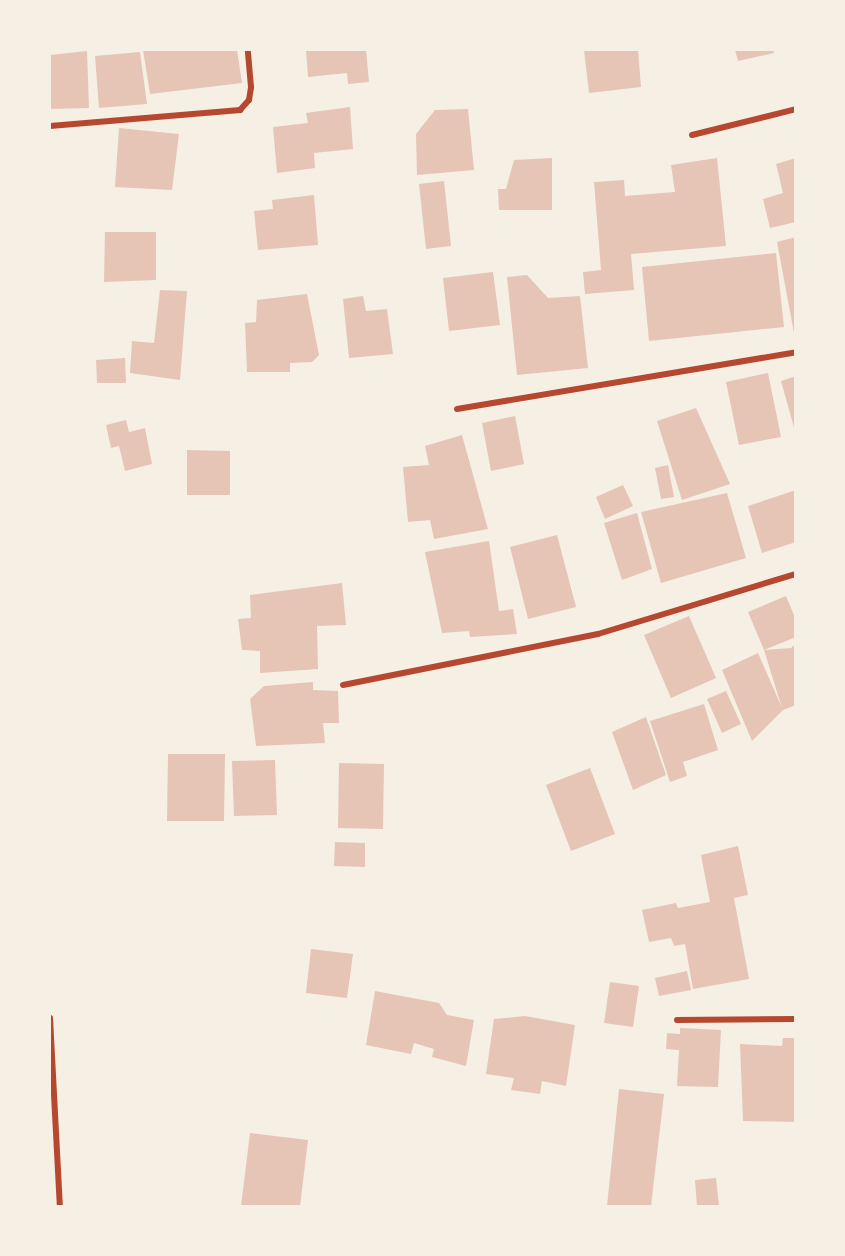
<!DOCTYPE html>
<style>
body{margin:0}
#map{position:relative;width:845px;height:1256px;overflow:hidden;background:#f6efe4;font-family:Signika,sans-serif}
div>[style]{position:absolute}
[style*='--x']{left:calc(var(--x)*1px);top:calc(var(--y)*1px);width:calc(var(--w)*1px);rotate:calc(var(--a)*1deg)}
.building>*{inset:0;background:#e6c5b7}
.minor>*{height:6px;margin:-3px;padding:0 3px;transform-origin:3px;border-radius:3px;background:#b5482f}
span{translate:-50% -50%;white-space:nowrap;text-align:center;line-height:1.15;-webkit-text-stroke:6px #f6efe4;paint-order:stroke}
.frame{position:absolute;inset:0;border:51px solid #f6efe4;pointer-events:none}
</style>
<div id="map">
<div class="building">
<div style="clip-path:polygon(143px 50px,237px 50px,242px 83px,150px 94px)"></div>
<div style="clip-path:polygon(306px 50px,366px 50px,369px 82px,348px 84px,347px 73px,308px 77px)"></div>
<div style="clip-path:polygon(584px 50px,638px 50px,641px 87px,589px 93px)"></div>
<div style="clip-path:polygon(735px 50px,773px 50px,774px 53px,738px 61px)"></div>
<div style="clip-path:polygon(87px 51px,89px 108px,50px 109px,50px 55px)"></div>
<div style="clip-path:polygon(140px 52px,147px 104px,99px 108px,95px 56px)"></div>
<div style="clip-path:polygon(350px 107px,353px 149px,314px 153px,315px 168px,277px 173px,273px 127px,308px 123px,306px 113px)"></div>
<div style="clip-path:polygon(468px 109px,474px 170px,417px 175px,416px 134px,435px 110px)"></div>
<div style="clip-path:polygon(119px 128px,179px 134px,172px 190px,115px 187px)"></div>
<div style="clip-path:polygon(552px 158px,552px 210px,499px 210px,498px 189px,506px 189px,514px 160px)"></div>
<div style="clip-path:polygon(717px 158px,726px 246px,631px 254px,634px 290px,585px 294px,583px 272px,601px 270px,594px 182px,624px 180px,625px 196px,675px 192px,671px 165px)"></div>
<div style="clip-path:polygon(796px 158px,796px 222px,770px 228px,763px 199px,783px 193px,776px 164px)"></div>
<div style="clip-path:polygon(444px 181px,451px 246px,426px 249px,419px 184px)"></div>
<div style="clip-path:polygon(314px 195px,318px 245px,258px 250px,254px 211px,273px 209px,272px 200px)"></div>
<div style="clip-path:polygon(105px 232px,156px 232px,156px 280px,104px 282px)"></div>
<div style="clip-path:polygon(796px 237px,796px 333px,794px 333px,777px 242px)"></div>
<div style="clip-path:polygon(776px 253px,784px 327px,649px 341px,642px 267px)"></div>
<div style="clip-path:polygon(493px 272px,500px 325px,449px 331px,443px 278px)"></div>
<div style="clip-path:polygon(527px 275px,548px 298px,580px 296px,588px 368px,517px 375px,507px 277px)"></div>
<div style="clip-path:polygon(160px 290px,187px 291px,180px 380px,130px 373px,132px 341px,154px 343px)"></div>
<div style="clip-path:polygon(307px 294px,319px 355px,312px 362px,290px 363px,290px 372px,247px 372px,245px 323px,256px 322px,257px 300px)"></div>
<div style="clip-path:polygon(363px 296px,366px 311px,387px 309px,393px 354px,349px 358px,343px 299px)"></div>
<div style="clip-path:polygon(125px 358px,126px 383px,97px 383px,96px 360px)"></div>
<div style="clip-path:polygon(768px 373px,781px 437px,739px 445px,726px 382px)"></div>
<div style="clip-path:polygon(796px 376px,796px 431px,795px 431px,781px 381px)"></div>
<div style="clip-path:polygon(696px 408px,730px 484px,682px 500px,657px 421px)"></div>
<div style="clip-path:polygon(515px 416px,524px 464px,491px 471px,482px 423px)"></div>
<div style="clip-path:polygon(126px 420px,129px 432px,145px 428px,152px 464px,125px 471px,119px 446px,111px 448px,106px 425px)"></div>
<div style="clip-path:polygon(462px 435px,488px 529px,434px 539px,430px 520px,408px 522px,403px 467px,429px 465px,425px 446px)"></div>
<div style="clip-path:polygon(187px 450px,230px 451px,230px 495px,187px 495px)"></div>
<div style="clip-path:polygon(668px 465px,674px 497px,661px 499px,655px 468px)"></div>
<div style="clip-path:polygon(623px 485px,633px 506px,605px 519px,596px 497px)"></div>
<div style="clip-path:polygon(796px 490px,796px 542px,762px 553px,748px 506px)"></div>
<div style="clip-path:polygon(727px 493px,746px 558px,661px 583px,641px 512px)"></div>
<div style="clip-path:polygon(637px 513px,652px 569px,622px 580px,604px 523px)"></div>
<div style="clip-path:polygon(557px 535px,576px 607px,528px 619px,510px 547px)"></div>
<div style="clip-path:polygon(489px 541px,499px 611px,513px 609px,517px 634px,470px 637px,469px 631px,442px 633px,425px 552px)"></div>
<div style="clip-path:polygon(342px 583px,346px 625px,317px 626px,318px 669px,260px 673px,260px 651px,242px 650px,238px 619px,251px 618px,250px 595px)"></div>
<div style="clip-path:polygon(786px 596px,796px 620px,796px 637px,764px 650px,748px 612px)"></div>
<div style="clip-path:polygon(689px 616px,716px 678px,671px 698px,644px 635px)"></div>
<div style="clip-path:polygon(796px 643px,796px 705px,783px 710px,752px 741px,722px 670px,758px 653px,782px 708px,764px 650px,791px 648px)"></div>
<div style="clip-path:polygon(313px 682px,313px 690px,338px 691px,339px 723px,323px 723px,325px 743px,256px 746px,250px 699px,264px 686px)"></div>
<div style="clip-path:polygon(726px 691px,741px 724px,722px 733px,707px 699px)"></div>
<div style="clip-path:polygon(704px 704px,718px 750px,683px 762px,687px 776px,670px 782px,650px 721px)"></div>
<div style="clip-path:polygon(646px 717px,666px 775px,633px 790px,612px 732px)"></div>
<div style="clip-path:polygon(168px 754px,225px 754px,224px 821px,167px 821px)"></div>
<div style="clip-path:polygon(275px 760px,277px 815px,234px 816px,232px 761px)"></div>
<div style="clip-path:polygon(339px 763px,384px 764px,383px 829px,338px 828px)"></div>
<div style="clip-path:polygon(590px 768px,615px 834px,571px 851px,546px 785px)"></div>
<div style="clip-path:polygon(335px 842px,365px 843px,365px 867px,334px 866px)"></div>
<div style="clip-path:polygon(738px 846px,748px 895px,734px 898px,749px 979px,693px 989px,685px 944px,674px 946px,671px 938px,649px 942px,642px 910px,676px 903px,678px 908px,710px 902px,701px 855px)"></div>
<div style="clip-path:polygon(311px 949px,353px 954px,347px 998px,306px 993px)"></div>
<div style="clip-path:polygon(687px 971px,691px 990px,659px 996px,655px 978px)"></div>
<div style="clip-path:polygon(610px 982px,639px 986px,633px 1027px,604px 1023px)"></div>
<div style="clip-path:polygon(375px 991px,439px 1003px,447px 1015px,474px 1020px,466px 1066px,432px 1057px,434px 1049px,414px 1043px,411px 1054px,366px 1045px)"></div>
<div style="clip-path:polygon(525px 1016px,575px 1025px,566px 1086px,542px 1081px,540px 1094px,511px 1090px,514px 1078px,486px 1074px,494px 1019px)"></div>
<div style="clip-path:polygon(680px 1028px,721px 1030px,718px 1087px,677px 1086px,679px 1050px,666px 1049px,667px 1033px,680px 1034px)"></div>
<div style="clip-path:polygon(783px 1038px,796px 1038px,796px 1122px,743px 1121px,740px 1044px,782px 1046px)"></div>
<div style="clip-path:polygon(619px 1089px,664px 1094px,651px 1206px,607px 1206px)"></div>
<div style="clip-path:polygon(250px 1133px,308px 1140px,300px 1206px,241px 1206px)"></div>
<div style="clip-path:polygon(716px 1178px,719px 1206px,697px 1206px,695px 1180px)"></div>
</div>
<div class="minor">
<div style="--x:50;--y:126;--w:191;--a:-4.8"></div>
<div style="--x:240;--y:110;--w:13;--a:-48"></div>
<div style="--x:249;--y:100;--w:13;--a:-81"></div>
<div style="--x:251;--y:87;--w:37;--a:-95"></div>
<div style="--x:692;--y:135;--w:107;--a:-14"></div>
<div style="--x:457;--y:409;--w:344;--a:-9.5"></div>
<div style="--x:343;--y:685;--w:260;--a:-11.3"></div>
<div style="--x:598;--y:634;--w:207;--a:-16.9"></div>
<div style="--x:50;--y:1018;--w:188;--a:87"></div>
<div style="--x:677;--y:1020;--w:119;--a:-0.5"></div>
</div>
<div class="frame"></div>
</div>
